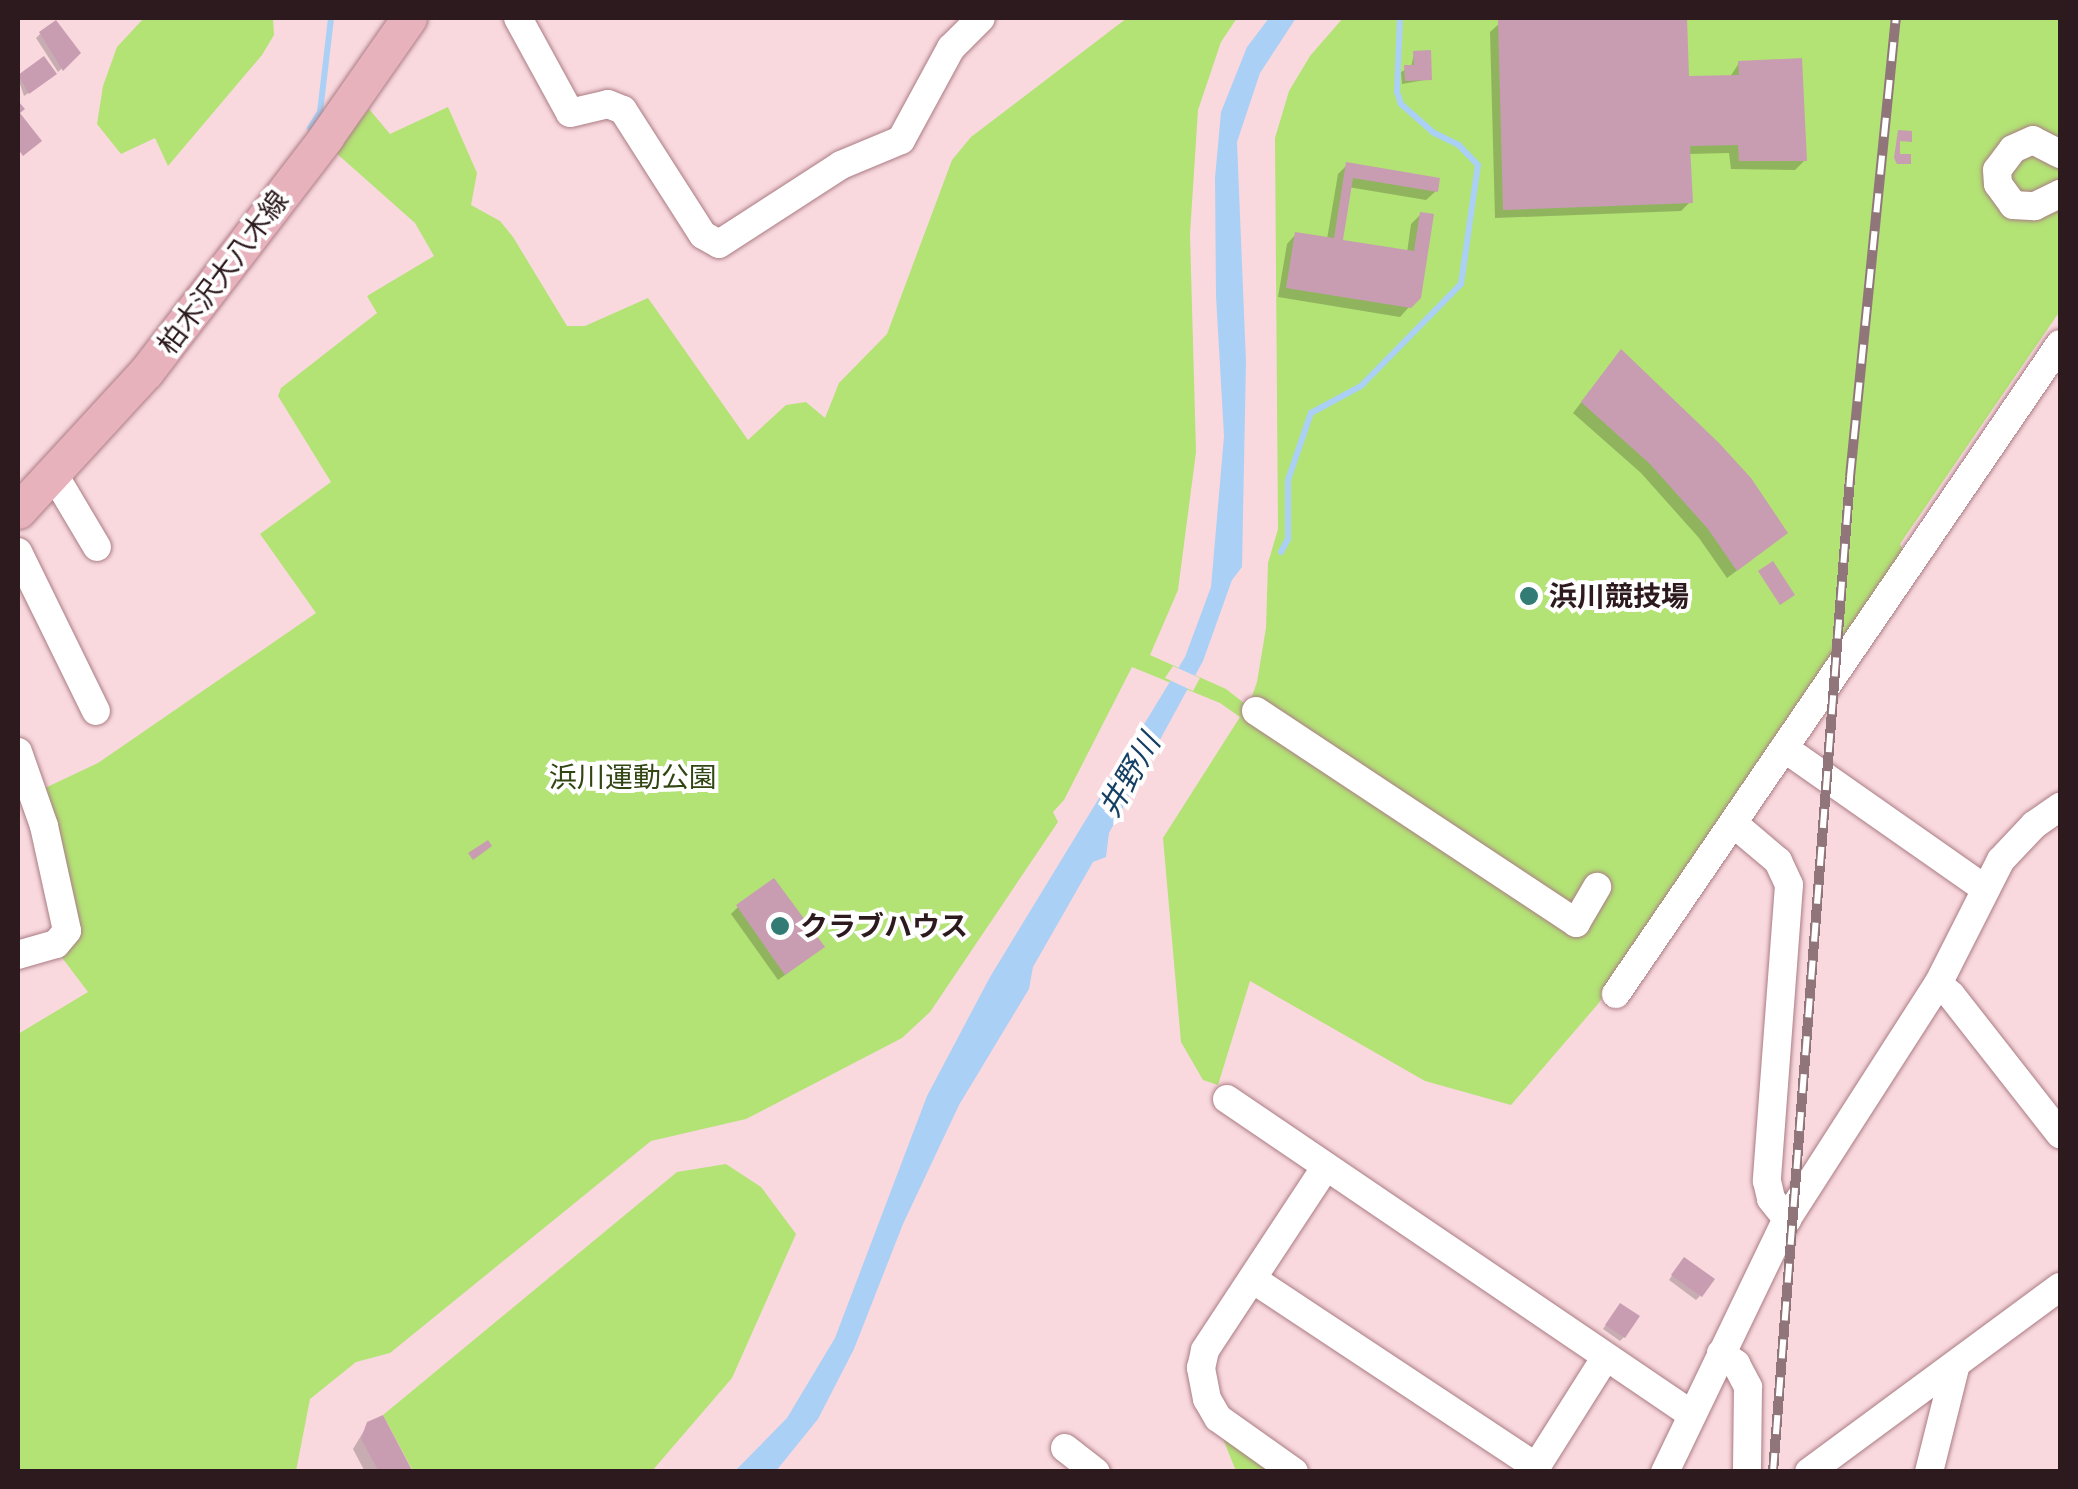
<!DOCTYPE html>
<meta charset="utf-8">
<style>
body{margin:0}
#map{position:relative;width:2078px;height:1489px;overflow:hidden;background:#f9d9de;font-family:"Asap Condensed","Noto Sans JP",sans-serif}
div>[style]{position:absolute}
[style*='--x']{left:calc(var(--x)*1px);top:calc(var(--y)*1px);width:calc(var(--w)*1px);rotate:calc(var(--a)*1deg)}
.green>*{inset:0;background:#b3e275}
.water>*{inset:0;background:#aad0f6}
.pier>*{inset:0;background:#f9d9de}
.shadow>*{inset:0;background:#0003}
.stream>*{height:6px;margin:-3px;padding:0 3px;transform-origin:3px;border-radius:3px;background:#aad0f6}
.building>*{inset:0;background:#c89db2}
.roads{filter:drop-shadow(0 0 2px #aa7c84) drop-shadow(0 0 2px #aa7c84)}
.minor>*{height:28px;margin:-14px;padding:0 14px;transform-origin:14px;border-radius:14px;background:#fff}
.major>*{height:35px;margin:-17.5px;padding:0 17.5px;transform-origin:17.5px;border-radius:17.5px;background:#e8b2bc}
.rail>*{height:10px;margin-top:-5px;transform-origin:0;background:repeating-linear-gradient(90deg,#fff 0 19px,#90767b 0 38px);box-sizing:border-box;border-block:2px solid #90767b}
.dots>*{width:28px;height:28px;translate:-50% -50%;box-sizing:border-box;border:5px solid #fff;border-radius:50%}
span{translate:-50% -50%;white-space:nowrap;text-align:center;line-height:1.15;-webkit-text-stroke:8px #fff;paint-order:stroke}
.street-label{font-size:28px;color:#2d1a1e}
.poi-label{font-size:28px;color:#2d1a1e;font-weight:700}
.left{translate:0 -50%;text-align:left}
.park-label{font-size:28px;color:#324614}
.water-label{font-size:30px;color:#153f63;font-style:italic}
.frame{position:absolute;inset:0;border:20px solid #2d1a1e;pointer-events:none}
</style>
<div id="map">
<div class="green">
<div style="clip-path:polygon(144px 18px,273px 18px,274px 35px,262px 55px,168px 166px,155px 138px,121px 154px,97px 124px,103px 86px,117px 47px)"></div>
<div style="clip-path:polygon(1127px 18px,1237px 18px,1221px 42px,1198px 110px,1190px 234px,1196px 452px,1178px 590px,1150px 655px,1226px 689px,1244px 703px,1250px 702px,1257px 682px,1266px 628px,1268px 563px,1278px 529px,1275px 138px,1289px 91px,1310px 56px,1343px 18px,2060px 18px,2060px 311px,1900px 544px,1905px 554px,1598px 1004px,1511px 1105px,1425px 1081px,1250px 981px,1218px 1085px,1203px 1080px,1181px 1042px,1163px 838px,1240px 717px,1220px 703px,1132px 667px,1064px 800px,1053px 812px,1058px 822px,930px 1012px,902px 1038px,746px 1119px,651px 1141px,390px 1353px,356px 1362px,310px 1399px,296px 1471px,18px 1471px,18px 1034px,88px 992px,57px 951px,45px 788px,98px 763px,316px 613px,260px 534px,331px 482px,278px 396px,281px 388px,377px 313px,367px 296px,434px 256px,415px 223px,335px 152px,369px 109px,390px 134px,448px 107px,477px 173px,471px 205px,500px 221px,513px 237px,567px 326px,585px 326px,648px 298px,748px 440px,786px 405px,806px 402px,825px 418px,839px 383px,887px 334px,952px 160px,971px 137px)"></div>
<div style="clip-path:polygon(726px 1164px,761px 1187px,796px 1234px,732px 1378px,652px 1471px,413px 1471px,383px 1415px,677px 1172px)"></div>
<div style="clip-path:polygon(1219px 1429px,1281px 1471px,1236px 1471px)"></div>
</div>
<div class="water">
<div style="clip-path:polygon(1269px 18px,1296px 18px,1260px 73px,1237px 142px,1246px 362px,1242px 567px,1232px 580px,1203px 661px,1109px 833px,1106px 857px,1093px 862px,1033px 967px,1029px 989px,959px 1105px,903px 1224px,854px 1349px,818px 1419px,776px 1471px,734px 1472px,787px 1418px,835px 1338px,927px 1096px,990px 977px,1185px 657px,1211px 587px,1224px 436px,1216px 296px,1215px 178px,1221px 112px,1247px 47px)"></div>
</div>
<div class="pier">
<div style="clip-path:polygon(1173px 666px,1200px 678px,1193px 691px,1165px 678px)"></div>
</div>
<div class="shadow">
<div style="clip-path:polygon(1500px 23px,1686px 79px,1730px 77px,1739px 63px,1805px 160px,1795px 170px,1731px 169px,1729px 153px,1688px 154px,1690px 202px,1681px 211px,1495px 218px,1490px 32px)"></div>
<div style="clip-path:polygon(40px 34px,78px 53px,58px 72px,36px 38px)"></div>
<div style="clip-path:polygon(1414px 54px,1430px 79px,1402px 84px,1401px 72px,1411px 67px)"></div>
<div style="clip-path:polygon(43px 60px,50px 78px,24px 96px,18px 78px)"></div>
<div style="clip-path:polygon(1347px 165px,1436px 191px,1426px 200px,1348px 187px,1340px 242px,1407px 253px,1411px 224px,1421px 214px,1418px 297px,1400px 317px,1278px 297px,1287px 244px,1296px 234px,1327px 239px,1338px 174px)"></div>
<div style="clip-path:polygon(1612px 362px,1775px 542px,1727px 578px,1699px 538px,1641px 473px,1573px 413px)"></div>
<div style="clip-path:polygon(738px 907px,815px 953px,778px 980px,731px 914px)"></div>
<div style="clip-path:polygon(1680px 1264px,1700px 1296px,1696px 1300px,1669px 1280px)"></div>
<div style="clip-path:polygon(1616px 1310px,1624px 1337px,1620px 1341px,1603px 1329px)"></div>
<div style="clip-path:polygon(368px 1424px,410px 1472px,365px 1472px,353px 1449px)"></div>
</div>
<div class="stream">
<div style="--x:310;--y:128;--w:19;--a:-58"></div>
<div style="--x:320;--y:112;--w:95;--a:-83.3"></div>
<div style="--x:1281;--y:552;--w:15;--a:-62"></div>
<div style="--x:1288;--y:539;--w:59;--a:-90"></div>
<div style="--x:1288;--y:480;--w:71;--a:-71.1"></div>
<div style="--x:1311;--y:413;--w:57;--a:-28.4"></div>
<div style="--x:1361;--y:386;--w:143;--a:-45.6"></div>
<div style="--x:1461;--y:284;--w:120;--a:-81.9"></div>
<div style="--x:1478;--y:165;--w:28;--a:-134"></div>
<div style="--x:1459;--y:145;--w:28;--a:-154"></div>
<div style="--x:1434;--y:133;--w:44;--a:-138.7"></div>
<div style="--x:1401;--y:104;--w:13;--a:-108"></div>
<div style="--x:1397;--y:92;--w:74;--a:-87.7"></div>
</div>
<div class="building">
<div style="clip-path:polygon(1687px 18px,1689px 76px,1739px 75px,1738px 61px,1802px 58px,1807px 161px,1739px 161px,1738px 145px,1690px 146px,1693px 203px,1503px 210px,1498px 20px)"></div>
<div style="clip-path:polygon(56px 20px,81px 53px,63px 71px,39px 32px)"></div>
<div style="clip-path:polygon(1431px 50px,1432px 80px,1405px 81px,1404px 65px,1414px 65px,1413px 51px)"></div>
<div style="clip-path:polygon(44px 56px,57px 74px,29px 94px,18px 75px)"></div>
<div style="clip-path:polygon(18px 101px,25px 109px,20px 113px,42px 141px,23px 156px,18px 149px)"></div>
<div style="clip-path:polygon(1898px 130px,1912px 131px,1912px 142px,1900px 141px,1900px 154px,1911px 154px,1911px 164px,1897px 164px,1894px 158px)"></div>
<div style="clip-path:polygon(1346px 162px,1440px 178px,1438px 192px,1353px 178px,1343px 240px,1414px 251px,1420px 212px,1434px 214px,1421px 298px,1411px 308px,1286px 288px,1295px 232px,1334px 238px)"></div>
<div style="clip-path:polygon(1621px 349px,1719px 443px,1751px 478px,1788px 533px,1737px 571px,1708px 529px,1650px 464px,1581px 402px)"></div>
<div style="clip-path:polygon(1773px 561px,1795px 595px,1780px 605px,1758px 571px)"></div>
<div style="clip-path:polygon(488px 840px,492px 846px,473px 860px,468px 853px)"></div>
<div style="clip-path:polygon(774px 878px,825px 947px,785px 975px,736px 905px)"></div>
<div style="clip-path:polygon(1684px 1257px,1715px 1279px,1702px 1297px,1671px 1275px)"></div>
<div style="clip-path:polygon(1620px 1303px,1640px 1316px,1625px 1338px,1605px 1325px)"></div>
<div style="clip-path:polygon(383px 1415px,413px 1472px,379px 1472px,361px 1439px,367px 1422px)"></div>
</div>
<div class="roads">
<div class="minor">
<div style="--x:518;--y:18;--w:108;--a:61.3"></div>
<div style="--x:570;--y:113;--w:39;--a:-13"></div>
<div style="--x:608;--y:104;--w:16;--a:22"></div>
<div style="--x:623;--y:110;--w:148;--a:57.4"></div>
<div style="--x:703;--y:235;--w:18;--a:29"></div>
<div style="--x:719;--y:244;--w:145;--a:-32.9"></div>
<div style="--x:841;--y:165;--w:65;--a:-22.6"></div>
<div style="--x:901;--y:140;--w:105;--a:-61.5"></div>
<div style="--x:951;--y:48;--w:42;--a:-45"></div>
<div style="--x:2060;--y:154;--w:30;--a:-153"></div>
<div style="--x:2033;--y:140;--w:22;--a:156"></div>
<div style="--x:2013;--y:149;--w:26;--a:127"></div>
<div style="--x:1997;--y:170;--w:14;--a:86"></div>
<div style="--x:1998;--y:184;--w:26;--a:54"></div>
<div style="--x:2013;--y:205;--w:22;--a:3"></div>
<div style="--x:2035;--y:206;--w:28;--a:-26"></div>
<div style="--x:53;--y:473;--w:86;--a:59.3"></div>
<div style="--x:18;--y:552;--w:177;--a:63.9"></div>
<div style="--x:1256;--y:711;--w:384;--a:33.5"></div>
<div style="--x:1576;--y:923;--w:42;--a:-59.7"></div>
<div style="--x:1784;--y:748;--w:246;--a:35"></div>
<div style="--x:18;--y:752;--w:78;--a:70.6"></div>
<div style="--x:44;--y:826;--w:107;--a:77.6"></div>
<div style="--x:67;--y:931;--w:17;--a:130"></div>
<div style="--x:56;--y:944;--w:40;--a:164"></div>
<div style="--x:1733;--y:823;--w:59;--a:40.2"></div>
<div style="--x:1778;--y:861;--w:26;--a:65"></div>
<div style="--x:1789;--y:885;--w:297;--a:94.3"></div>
<div style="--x:1767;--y:1181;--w:18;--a:77"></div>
<div style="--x:1771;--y:1199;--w:26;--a:51"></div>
<div style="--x:1938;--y:984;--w:17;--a:40"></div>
<div style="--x:1951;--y:995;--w:177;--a:51.9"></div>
<div style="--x:1616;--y:994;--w:787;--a:-55.66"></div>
<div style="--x:1227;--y:1099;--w:561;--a:34.17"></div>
<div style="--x:1254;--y:1280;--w:338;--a:33.5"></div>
<div style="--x:1721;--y:1353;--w:19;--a:36"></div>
<div style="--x:1736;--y:1364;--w:26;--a:62"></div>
<div style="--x:1748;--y:1387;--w:85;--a:90.7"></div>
<div style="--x:1065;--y:1448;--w:39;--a:38"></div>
<div style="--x:1294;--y:1472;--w:93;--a:-144.6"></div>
<div style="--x:1218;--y:1418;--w:22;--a:-120"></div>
<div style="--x:1207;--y:1399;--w:32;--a:-101"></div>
<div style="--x:1201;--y:1368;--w:18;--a:-77"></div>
<div style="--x:1205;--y:1350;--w:218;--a:-56.6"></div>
<div style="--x:1533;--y:1472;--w:135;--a:-57.7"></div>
<div style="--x:1665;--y:1472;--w:281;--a:-64.3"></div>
<div style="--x:1787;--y:1219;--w:279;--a:-57.3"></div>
<div style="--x:1938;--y:984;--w:139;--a:-63.1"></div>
<div style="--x:2001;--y:860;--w:48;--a:-46.7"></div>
<div style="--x:2034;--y:825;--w:32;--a:-35"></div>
<div style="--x:1809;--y:1472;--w:312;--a:-36.4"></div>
<div style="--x:1929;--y:1472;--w:111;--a:-76"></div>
</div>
<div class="major">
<div style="--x:18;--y:511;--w:189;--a:-47.4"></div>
<div style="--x:146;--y:372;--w:296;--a:-52.5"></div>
<div style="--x:326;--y:137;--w:145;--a:-55.1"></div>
</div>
</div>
<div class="rail">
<div style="--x:1773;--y:1472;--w:998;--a:-85.57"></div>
<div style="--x:1850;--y:477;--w:461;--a:-84.3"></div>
</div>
<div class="dots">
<div style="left:1529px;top:596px;background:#337b75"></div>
<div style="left:780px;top:926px;background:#337b75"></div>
</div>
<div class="street-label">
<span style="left:223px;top:272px;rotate:-53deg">柏木沢大八木線</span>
</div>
<div class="poi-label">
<span class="left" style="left:1549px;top:596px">浜川競技場</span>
<span class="left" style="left:800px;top:926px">クラブハウス</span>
</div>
<div class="park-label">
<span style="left:633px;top:777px">浜川運動公園</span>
</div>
<div class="water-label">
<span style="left:1129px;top:775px;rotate:-60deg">井野川</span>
</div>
<div class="frame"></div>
</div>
